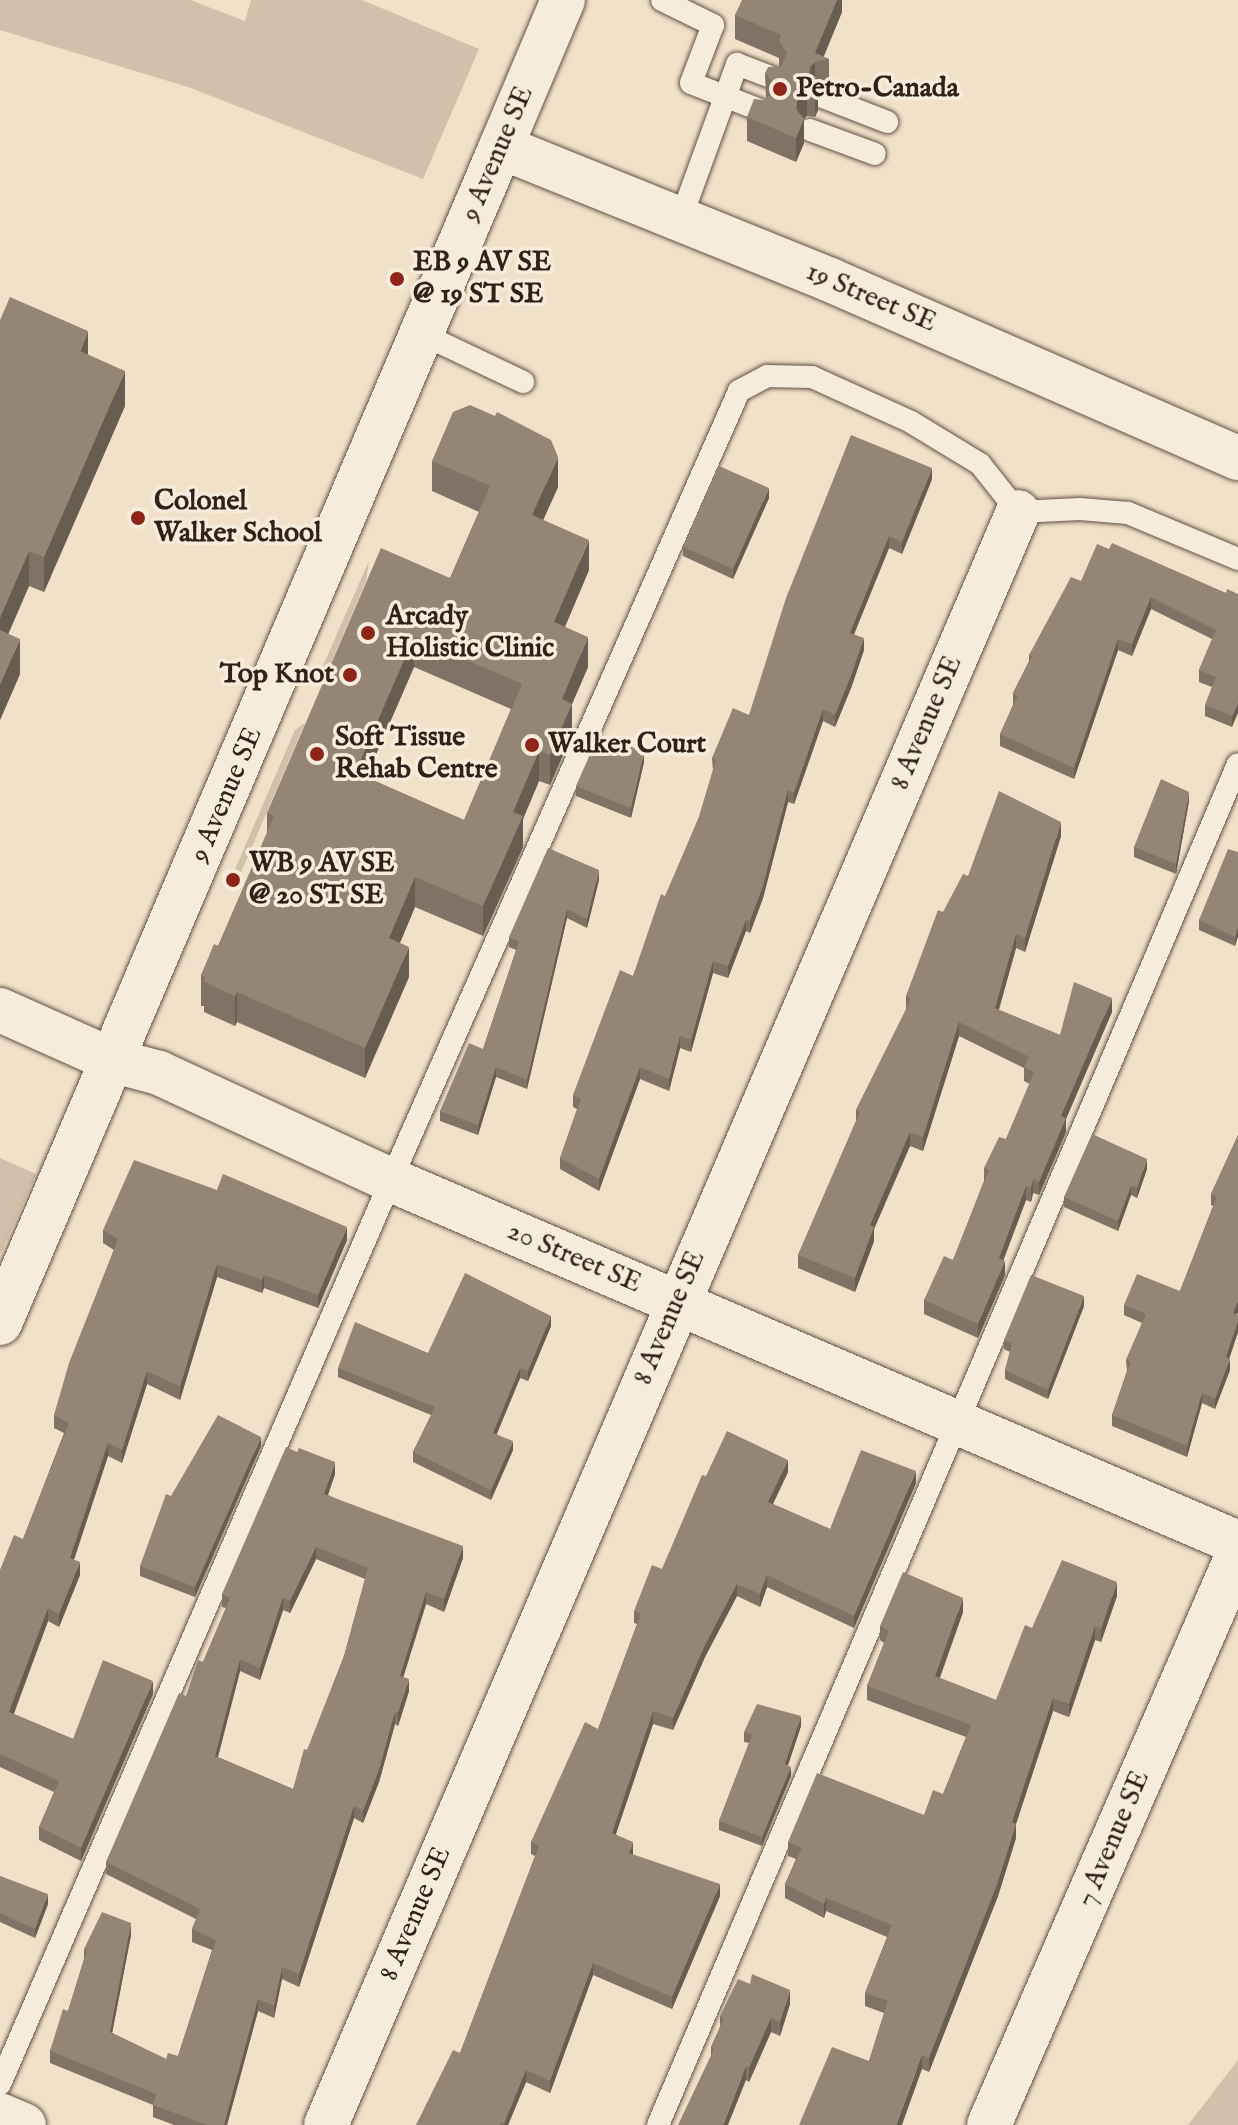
<!DOCTYPE html>
<style>
body{margin:0}
#map{position:relative;width:1238px;height:2125px;overflow:hidden;background:#f1e1c8;font-family:"IM FELL English",serif}
div>[style]{position:absolute}
[style*='--x']{left:calc(var(--x)*1px);top:calc(var(--y)*1px);width:calc(var(--w)*1px);rotate:calc(var(--a)*1deg)}
.green>*{inset:0;background:#d1c0aa}
.roads{filter:drop-shadow(0 0 2px #625145) drop-shadow(0 0 2px #625145)}
.service>*{height:22px;margin:-11px;padding:0 11px;transform-origin:11px;border-radius:11px;background:#f6ecdb}
.minor>*{height:44px;margin:-22px;padding:0 22px;transform-origin:22px;border-radius:22px;background:#f6ecdb}
.secondary>*{height:44px;margin:-22px;padding:0 22px;transform-origin:22px;border-radius:22px;background:#f6ecdb}
.wall>*{inset:0;background:#807264}
.shaded-wall>*{inset:0;background:#685d51}
.building>*{inset:0;background:#958574}
.dots>*{width:22px;height:22px;translate:-50% -50%;box-sizing:border-box;border:4px solid #f6ecdb;border-radius:50%}
span{translate:-50% -50%;white-space:nowrap;text-align:center;line-height:1.15;-webkit-text-stroke:7px #f6ecdb;paint-order:stroke}
.poi-label{font-size:28px;color:#322119;font-weight:700}
.left{translate:0 -50%;text-align:left}
.right{translate:-100% -50%;text-align:right}
.street-label{font-size:28px;color:#322119}
</style>
<div id="map">
<div class="green">
<div style="clip-path:polygon(0 0,190px 0,245px 21px,251px 0,362px 0,479px 49px,423px 179px,188px 87px,0 30px)"></div>
<div style="clip-path:polygon(369px 561px,366px 581px,322px 684px,318px 677px)"></div>
<div style="clip-path:polygon(305px 723px,239px 877px,233px 874px,295px 730px)"></div>
<div style="clip-path:polygon(0 1158px,36px 1174px,0 1255px)"></div>
<div style="clip-path:polygon(1238px 2060px,1238px 2125px,1188px 2125px)"></div>
</div>
<div class="roads">
<div class="service">
<div style="--x:662;--y:0;--w:57;--a:26.1"></div>
<div style="--x:713;--y:25;--w:62;--a:110.8"></div>
<div style="--x:691;--y:83;--w:74;--a:21.4"></div>
<div style="--x:823;--y:97;--w:69;--a:21.3"></div>
<div style="--x:810;--y:130;--w:69;--a:20.3"></div>
<div style="--x:681;--y:218;--w:164;--a:-70"></div>
<div style="--x:737;--y:64;--w:39;--a:21"></div>
<div style="--x:422;--y:334;--w:112;--a:25.4"></div>
<div style="--x:0;--y:2084;--w:985;--a:-66.61"></div>
<div style="--x:391;--y:1180;--w:862;--a:-66.2"></div>
<div style="--x:739;--y:391;--w:32;--a:-28"></div>
<div style="--x:767;--y:376;--w:45;--a:1.3"></div>
<div style="--x:812;--y:377;--w:109;--a:24.4"></div>
<div style="--x:911;--y:422;--w:81;--a:31.3"></div>
<div style="--x:980;--y:464;--w:61;--a:51.6"></div>
<div style="--x:1018;--y:512;--w:62;--a:-2.8"></div>
<div style="--x:1080;--y:509;--w:48;--a:4.8"></div>
<div style="--x:1128;--y:513;--w:119;--a:22.7"></div>
<div style="--x:658;--y:2125;--w:1479;--a:-66.92"></div>
</div>
<div class="minor">
<div style="--x:0;--y:1010;--w:125;--a:24.1"></div>
<div style="--x:114;--y:1061;--w:47;--a:14.9"></div>
<div style="--x:159;--y:1073;--w:255;--a:24.8"></div>
<div style="--x:391;--y:1180;--w:922;--a:23.2"></div>
<div style="--x:0;--y:1323;--w:1278;--a:-66.93"></div>
<div style="--x:0;--y:2115;--w:26;--a:23"></div>
<div style="--x:326;--y:2125;--w:1755;--a:-66.78"></div>
<div style="--x:989;--y:2125;--w:623;--a:-66.44"></div>
</div>
<div class="secondary">
<div style="--x:563;--y:0;--w:160;--a:112.9"></div>
<div style="--x:501;--y:147;--w:355;--a:22"></div>
<div style="--x:830;--y:280;--w:445;--a:23.6"></div>
</div>
</div>
<div class="wall">
<div style="clip-path:polygon(842px 0,842px 12px,823px 57px,829px 59px,829px 83px,817px 85px,818px 110px,815px 117px,807px 116px,804px 119px,804px 143px,796px 162px,747px 141px,747px 117px,766px 98px,765px 73px,779px 66px,779px 58px,735px 39px,735px 15px)"></div>
<div style="clip-path:polygon(0 320px,88px 354px,125px 406px,44px 592px,29px 586px,8px 634px,20px 674px,0 720px)"></div>
<div style="clip-path:polygon(evenodd,432px 461px,558px 487px,543px 520px,589px 570px,565px 627px,588px 667px,572px 704px,572px 734px,550px 785px,539px 781px,523px 819px,523px 847px,483px 936px,415px 907px,400px 943px,409px 977px,365px 1078px,237px 1022px,235px 1026px,204px 1012px,204px 1006px,201px 1006px,201px 975px,218px 946px,267px 834px,267px 813px,450px 578px,479px 512px,432px 491px,432px 461px,414px 667px,511px 709px,464px 820px,366px 777px,414px 667px)"></div>
<div style="clip-path:polygon(932px 479px,902px 554px,889px 548px,854px 634px,864px 650px,851px 688px,835px 727px,823px 721px,794px 804px,788px 802px,763px 898px,750px 933px,746px 931px,728px 978px,713px 973px,691px 1052px,680px 1048px,669px 1091px,640px 1079px,599px 1191px,560px 1169px,560px 1158px,577px 1109px,573px 1107px,573px 1095px,633px 976px,699px 817px,713px 770px,712px 758px,749px 715px)"></div>
<div style="clip-path:polygon(769px 498px,733px 579px,683px 556px,683px 547px)"></div>
<div style="clip-path:polygon(1109px 549px,1226px 593px,1238px 594px,1232px 727px,1205px 716px,1205px 705px,1212px 687px,1199px 682px,1199px 670px,1212px 639px,1151px 609px,1132px 656px,1118px 650px,1074px 779px,1000px 746px,1000px 734px,1013px 705px,1013px 693px,1029px 661px,1029px 655px,1081px 581px)"></div>
<div style="clip-path:polygon(644px 762px,631px 818px,576px 796px,576px 786px)"></div>
<div style="clip-path:polygon(1189px 801px,1176px 874px,1134px 857px,1134px 847px)"></div>
<div style="clip-path:polygon(1061px 836px,1025px 952px,1016px 948px,999px 1010px,1060px 1035px,1112px 1012px,1066px 1119px,1066px 1132px,1039px 1195px,1033px 1193px,1031px 1202px,1026px 1200px,1003px 1260px,1005px 1275px,978px 1338px,924px 1314px,924px 1300px,953px 1260px,984px 1181px,984px 1168px,1006px 1139px,1030px 1084px,1024px 1081px,1024px 1068px,959px 1036px,923px 1151px,910px 1146px,874px 1229px,874px 1241px,855px 1292px,798px 1268px,798px 1255px,856px 1121px,856px 1110px,906px 1010px,906px 996px,943px 912px,968px 876px)"></div>
<div style="clip-path:polygon(1238px 852px,1238px 936px,1235px 946px,1199px 930px,1199px 920px)"></div>
<div style="clip-path:polygon(599px 880px,587px 928px,567px 918px,527px 1089px,496px 1077px,478px 1135px,440px 1121px,440px 1111px,483px 1049px,516px 950px,509px 947px,509px 937px)"></div>
<div style="clip-path:polygon(1238px 1135px,1238px 1312px,1237px 1315px,1238px 1315px,1238px 1332px,1229px 1359px,1230px 1370px,1215px 1409px,1202px 1403px,1187px 1457px,1112px 1426px,1112px 1415px,1127px 1371px,1126px 1360px,1142px 1323px,1124px 1315px,1124px 1305px,1180px 1291px,1213px 1206px,1211px 1205px,1211px 1194px)"></div>
<div style="clip-path:polygon(1147px 1169px,1137px 1198px,1131px 1195px,1118px 1231px,1064px 1207px,1064px 1197px)"></div>
<div style="clip-path:polygon(103px 1230px,347px 1240px,318px 1308px,264px 1288px,262px 1293px,217px 1277px,180px 1400px,147px 1384px,122px 1463px,108px 1456px,74px 1560px,80px 1575px,59px 1627px,48px 1621px,14px 1714px,73px 1739px,153px 1694px,81px 1861px,39px 1840px,39px 1827px,54px 1792px,0 1767px,0 1570px,23px 1539px,64px 1433px,54px 1428px,54px 1415px,114px 1250px,103px 1243px)"></div>
<div style="clip-path:polygon(1084px 1306px,1048px 1399px,1005px 1379px,1005px 1370px,1010px 1352px,1004px 1349px,1004px 1340px)"></div>
<div style="clip-path:polygon(551px 1326px,528px 1381px,520px 1378px,497px 1434px,513px 1450px,491px 1500px,413px 1462px,413px 1452px,431px 1415px,338px 1377px,338px 1368px,428px 1353px)"></div>
<div style="clip-path:polygon(261px 1446px,195px 1597px,140px 1576px,140px 1566px)"></div>
<div style="clip-path:polygon(788px 1472px,773px 1504px,830px 1529px,916px 1483px,854px 1628px,767px 1587px,760px 1607px,737px 1596px,705px 1657px,673px 1730px,653px 1724px,616px 1834px,633px 1854px,633px 1855px,720px 1896px,672px 2009px,593px 1975px,550px 2093px,526px 2082px,508px 2125px,416px 2125px,460px 2053px,535px 1856px,531px 1854px,531px 1842px,598px 1729px,637px 1624px,634px 1623px,634px 1611px,662px 1569px,706px 1476px)"></div>
<div style="clip-path:polygon(evenodd,335px 1474px,328px 1495px,463px 1558px,444px 1612px,426px 1604px,403px 1677px,409px 1691px,398px 1726px,395px 1724px,379px 1782px,363px 1823px,354px 1818px,299px 1987px,282px 1979px,274px 2018px,258px 2011px,227px 2125px,174px 2125px,153px 2117px,153px 2105px,50px 2063px,50px 2051px,68px 2011px,84px 1959px,84px 1949px,131px 1935px,112px 2033px,166px 2059px,178px 2056px,212px 1950px,192px 1942px,192px 1929px,196px 1919px,106px 1874px,106px 1862px,203px 1662px,226px 1608px,222px 1607px,222px 1594px,335px 1474px,316px 1559px,365px 1579px,344px 1656px,293px 1789px,218px 1757px,240px 1671px,260px 1680px,283px 1610px,290px 1613px,316px 1559px)"></div>
<div style="clip-path:polygon(1117px 1596px,1101px 1642px,1095px 1640px,1069px 1717px,1053px 1711px,1016px 1824px,1016px 1838px,998px 1896px,929px 2072px,922px 2069px,869px 2061px,884px 2013px,865px 2006px,865px 1993px,887px 1937px,826px 1911px,824px 1918px,785px 1898px,785px 1884px,796px 1859px,788px 1856px,788px 1842px,924px 1815px,943px 1794px,966px 1737px,867px 1700px,867px 1686px,884px 1643px,880px 1640px,880px 1626px,963px 1612px,940px 1678px,996px 1700px,1032px 1628px)"></div>
<div style="clip-path:polygon(801px 1726px,788px 1765px,791px 1776px,762px 1846px,719px 1830px,719px 1821px,749px 1743px,744px 1742px,744px 1732px)"></div>
<div style="clip-path:polygon(0 1876px,48px 1904px,35px 1938px,0 1922px)"></div>
<div style="clip-path:polygon(790px 2004px,780px 2036px,771px 2032px,749px 2082px,711px 2057px,711px 2047px,720px 2027px,720px 2016px)"></div>
</div>
<div class="shaded-wall">
<div style="clip-path:polygon(837px 0,842px 0,842px 12px,822px 61px,815px 53px)"></div>
<div style="clip-path:polygon(815px 62px,815px 86px,809px 76px,810px 67px)"></div>
<div style="clip-path:polygon(818px 86px,818px 110px,815px 117px,815px 93px)"></div>
<div style="clip-path:polygon(807px 93px,807px 116px,797px 124px,796px 133px,797px 101px)"></div>
<div style="clip-path:polygon(804px 119px,804px 143px,796px 162px,796px 138px)"></div>
<div style="clip-path:polygon(88px 331px,88px 366px,80px 351px)"></div>
<div style="clip-path:polygon(125px 371px,125px 406px,44px 592px,44px 557px)"></div>
<div style="clip-path:polygon(558px 457px,558px 487px,532px 545px,532px 515px)"></div>
<div style="clip-path:polygon(932px 468px,932px 479px,902px 554px,902px 542px)"></div>
<div style="clip-path:polygon(769px 488px,769px 498px,733px 579px,733px 569px)"></div>
<div style="clip-path:polygon(889px 536px,889px 548px,850px 644px,850px 633px)"></div>
<div style="clip-path:polygon(589px 540px,589px 570px,554px 652px,554px 622px)"></div>
<div style="clip-path:polygon(29px 551px,29px 586px,0 653px,0 618px)"></div>
<div style="clip-path:polygon(1151px 597px,1151px 609px,1132px 656px,1132px 644px)"></div>
<div style="clip-path:polygon(414px 637px,414px 667px,355px 803px,355px 773px)"></div>
<div style="clip-path:polygon(588px 637px,588px 667px,572px 704px,572px 734px,550px 785px,550px 755px,562px 699px)"></div>
<div style="clip-path:polygon(864px 638px,864px 650px,851px 688px,835px 727px,835px 715px)"></div>
<div style="clip-path:polygon(20px 639px,20px 674px,0 720px,0 685px)"></div>
<div style="clip-path:polygon(1118px 639px,1118px 650px,1074px 779px,1074px 768px)"></div>
<div style="clip-path:polygon(1238px 702px,1238px 713px,1232px 727px,1232px 716px)"></div>
<div style="clip-path:polygon(823px 709px,823px 721px,794px 804px,794px 793px)"></div>
<div style="clip-path:polygon(539px 751px,539px 781px,523px 819px,523px 847px,483px 936px,483px 906px,513px 812px)"></div>
<div style="clip-path:polygon(644px 752px,644px 762px,631px 818px,631px 808px)"></div>
<div style="clip-path:polygon(788px 790px,788px 802px,763px 898px,750px 933px,750px 921px)"></div>
<div style="clip-path:polygon(1189px 792px,1189px 801px,1176px 874px,1176px 864px)"></div>
<div style="clip-path:polygon(1061px 822px,1061px 836px,1025px 952px,1025px 938px)"></div>
<div style="clip-path:polygon(599px 870px,599px 880px,587px 928px,587px 919px)"></div>
<div style="clip-path:polygon(415px 877px,415px 907px,389px 968px,389px 938px)"></div>
<div style="clip-path:polygon(567px 909px,567px 918px,527px 1089px,527px 1080px)"></div>
<div style="clip-path:polygon(746px 920px,746px 931px,728px 978px,728px 966px)"></div>
<div style="clip-path:polygon(1238px 927px,1238px 936px,1235px 946px,1235px 937px)"></div>
<div style="clip-path:polygon(1016px 934px,1016px 948px,995px 1022px,995px 1008px)"></div>
<div style="clip-path:polygon(409px 947px,409px 977px,365px 1078px,365px 1048px)"></div>
<div style="clip-path:polygon(713px 961px,713px 973px,691px 1052px,691px 1040px)"></div>
<div style="clip-path:polygon(237px 992px,237px 1022px,235px 1026px,235px 996px)"></div>
<div style="clip-path:polygon(1112px 998px,1112px 1012px,1066px 1119px,1066px 1132px,1039px 1195px,1039px 1182px,1061px 1116px)"></div>
<div style="clip-path:polygon(959px 1022px,959px 1036px,923px 1151px,923px 1137px)"></div>
<div style="clip-path:polygon(680px 1036px,680px 1048px,669px 1091px,669px 1079px)"></div>
<div style="clip-path:polygon(496px 1067px,496px 1077px,478px 1135px,478px 1125px)"></div>
<div style="clip-path:polygon(640px 1067px,640px 1079px,599px 1191px,599px 1179px)"></div>
<div style="clip-path:polygon(910px 1132px,910px 1146px,874px 1229px,874px 1241px,855px 1292px,855px 1278px,870px 1225px)"></div>
<div style="clip-path:polygon(1147px 1159px,1147px 1169px,1137px 1198px,1137px 1188px)"></div>
<div style="clip-path:polygon(1033px 1179px,1033px 1193px,1031px 1202px,1031px 1188px)"></div>
<div style="clip-path:polygon(1026px 1186px,1026px 1200px,999px 1272px,999px 1258px)"></div>
<div style="clip-path:polygon(1131px 1186px,1131px 1195px,1118px 1231px,1118px 1221px)"></div>
<div style="clip-path:polygon(347px 1227px,347px 1240px,318px 1308px,318px 1295px)"></div>
<div style="clip-path:polygon(1005px 1261px,1005px 1275px,978px 1338px,978px 1324px)"></div>
<div style="clip-path:polygon(217px 1264px,217px 1277px,180px 1400px,180px 1387px)"></div>
<div style="clip-path:polygon(264px 1275px,264px 1288px,262px 1293px,262px 1280px)"></div>
<div style="clip-path:polygon(1084px 1296px,1084px 1306px,1048px 1399px,1048px 1390px)"></div>
<div style="clip-path:polygon(1238px 1301px,1238px 1312px,1233px 1324px,1233px 1313px)"></div>
<div style="clip-path:polygon(551px 1316px,551px 1326px,528px 1381px,528px 1371px)"></div>
<div style="clip-path:polygon(1238px 1321px,1238px 1332px,1226px 1368px,1226px 1357px)"></div>
<div style="clip-path:polygon(1230px 1359px,1230px 1370px,1215px 1409px,1215px 1399px)"></div>
<div style="clip-path:polygon(520px 1368px,520px 1378px,493px 1442px,493px 1433px)"></div>
<div style="clip-path:polygon(147px 1371px,147px 1384px,122px 1463px,122px 1450px)"></div>
<div style="clip-path:polygon(1202px 1393px,1202px 1403px,1187px 1457px,1187px 1446px)"></div>
<div style="clip-path:polygon(261px 1437px,261px 1446px,195px 1597px,195px 1587px)"></div>
<div style="clip-path:polygon(513px 1441px,513px 1450px,491px 1500px,491px 1490px)"></div>
<div style="clip-path:polygon(108px 1443px,108px 1456px,70px 1571px,70px 1558px)"></div>
<div style="clip-path:polygon(788px 1460px,788px 1472px,768px 1514px,768px 1502px)"></div>
<div style="clip-path:polygon(335px 1462px,335px 1474px,324px 1506px,324px 1494px)"></div>
<div style="clip-path:polygon(916px 1471px,916px 1483px,854px 1628px,854px 1616px)"></div>
<div style="clip-path:polygon(463px 1546px,463px 1558px,444px 1612px,444px 1599px)"></div>
<div style="clip-path:polygon(316px 1547px,316px 1559px,290px 1613px,290px 1601px)"></div>
<div style="clip-path:polygon(80px 1562px,80px 1575px,59px 1627px,59px 1614px)"></div>
<div style="clip-path:polygon(767px 1575px,767px 1587px,760px 1607px,760px 1594px)"></div>
<div style="clip-path:polygon(1117px 1582px,1117px 1596px,1101px 1642px,1101px 1629px)"></div>
<div style="clip-path:polygon(737px 1584px,737px 1596px,705px 1657px,673px 1730px,673px 1718px,705px 1645px)"></div>
<div style="clip-path:polygon(426px 1592px,426px 1604px,400px 1688px,400px 1676px)"></div>
<div style="clip-path:polygon(283px 1597px,283px 1610px,260px 1680px,260px 1668px)"></div>
<div style="clip-path:polygon(963px 1598px,963px 1612px,935px 1690px,935px 1676px)"></div>
<div style="clip-path:polygon(48px 1608px,48px 1621px,9px 1725px,9px 1712px)"></div>
<div style="clip-path:polygon(1095px 1626px,1095px 1640px,1069px 1717px,1069px 1704px)"></div>
<div style="clip-path:polygon(240px 1659px,240px 1671px,215px 1768px,215px 1756px)"></div>
<div style="clip-path:polygon(409px 1679px,409px 1691px,398px 1726px,398px 1713px)"></div>
<div style="clip-path:polygon(153px 1681px,153px 1694px,81px 1861px,81px 1848px)"></div>
<div style="clip-path:polygon(1053px 1698px,1053px 1711px,1016px 1824px,1016px 1838px,998px 1896px,929px 2072px,929px 2058px,1012px 1822px)"></div>
<div style="clip-path:polygon(653px 1711px,653px 1724px,612px 1845px,612px 1833px)"></div>
<div style="clip-path:polygon(395px 1712px,395px 1724px,379px 1782px,363px 1823px,363px 1811px)"></div>
<div style="clip-path:polygon(801px 1716px,801px 1726px,785px 1774px,785px 1764px)"></div>
<div style="clip-path:polygon(791px 1767px,791px 1776px,762px 1846px,762px 1837px)"></div>
<div style="clip-path:polygon(354px 1806px,354px 1818px,299px 1987px,299px 1974px)"></div>
<div style="clip-path:polygon(633px 1842px,633px 1854px,629px 1865px,629px 1853px)"></div>
<div style="clip-path:polygon(720px 1884px,720px 1896px,672px 2009px,672px 1997px)"></div>
<div style="clip-path:polygon(48px 1894px,48px 1904px,35px 1938px,35px 1929px)"></div>
<div style="clip-path:polygon(826px 1898px,826px 1911px,824px 1918px,824px 1904px)"></div>
<div style="clip-path:polygon(131px 1923px,131px 1935px,110px 2044px,110px 2032px)"></div>
<div style="clip-path:polygon(593px 1963px,593px 1975px,550px 2093px,550px 2081px)"></div>
<div style="clip-path:polygon(282px 1967px,282px 1979px,274px 2018px,274px 2006px)"></div>
<div style="clip-path:polygon(790px 1990px,790px 2004px,780px 2036px,780px 2022px)"></div>
<div style="clip-path:polygon(258px 1999px,258px 2011px,227px 2125px,224px 2125px)"></div>
<div style="clip-path:polygon(771px 2018px,771px 2032px,749px 2082px,749px 2068px)"></div>
<div style="clip-path:polygon(922px 2055px,922px 2069px,902px 2125px,896px 2125px)"></div>
<div style="clip-path:polygon(746px 2066px,746px 2080px,728px 2125px,723px 2125px)"></div>
<div style="clip-path:polygon(526px 2070px,526px 2082px,508px 2125px,504px 2125px)"></div>
</div>
<div class="building">
<div style="clip-path:polygon(742px 0,837px 0,815px 53px,829px 59px,815px 62px,810px 67px,809px 76px,818px 86px,815px 93px,807px 93px,797px 101px,796px 109px,804px 119px,796px 138px,747px 117px,754px 99px,763px 100px,773px 92px,774px 83px,765px 73px,768px 67px,781px 66px,787px 53px,779px 41px,781px 35px,735px 15px)"></div>
<div style="clip-path:polygon(10px 297px,88px 331px,80px 351px,125px 371px,44px 557px,29px 551px,0 618px,0 320px)"></div>
<div style="clip-path:polygon(evenodd,470px 405px,495px 416px,497px 412px,551px 440px,558px 457px,532px 515px,589px 540px,554px 622px,588px 637px,562px 699px,572px 704px,550px 755px,539px 751px,513px 812px,523px 816px,483px 906px,415px 877px,389px 938px,409px 947px,365px 1048px,237px 992px,235px 996px,204px 982px,205px 977px,201px 975px,214px 944px,218px 946px,274px 816px,267px 813px,381px 548px,450px 578px,490px 486px,432px 461px,453px 412px,470px 405px,414px 637px,522px 684px,464px 820px,355px 773px,414px 637px)"></div>
<div style="clip-path:polygon(851px 435px,932px 468px,902px 542px,889px 536px,850px 633px,864px 638px,851px 676px,835px 715px,823px 709px,794px 793px,788px 790px,763px 886px,750px 921px,746px 920px,728px 966px,713px 961px,691px 1040px,680px 1036px,669px 1079px,640px 1067px,599px 1179px,560px 1158px,581px 1099px,573px 1095px,620px 970px,633px 976px,661px 894px,665px 896px,699px 817px,716px 760px,712px 758px,733px 708px,749px 715px,786px 598px)"></div>
<div style="clip-path:polygon(719px 466px,769px 488px,733px 569px,683px 547px)"></div>
<div style="clip-path:polygon(1112px 543px,1226px 593px,1227px 589px,1238px 594px,1238px 702px,1232px 716px,1205px 705px,1216px 677px,1199px 670px,1216px 630px,1151px 597px,1132px 644px,1118px 639px,1074px 768px,1000px 734px,1018px 696px,1013px 693px,1032px 656px,1029px 655px,1071px 577px,1081px 581px,1097px 544px,1109px 549px)"></div>
<div style="clip-path:polygon(0 630px,20px 639px,0 685px)"></div>
<div style="clip-path:polygon(599px 734px,644px 752px,631px 808px,576px 786px)"></div>
<div style="clip-path:polygon(1161px 779px,1189px 792px,1176px 864px,1134px 847px)"></div>
<div style="clip-path:polygon(999px 791px,1061px 822px,1025px 938px,1016px 934px,995px 1008px,1060px 1035px,1074px 982px,1112px 998px,1061px 1116px,1066px 1118px,1039px 1182px,1033px 1179px,1031px 1188px,1026px 1186px,999px 1258px,1005px 1261px,978px 1324px,924px 1300px,944px 1256px,953px 1260px,989px 1170px,984px 1168px,999px 1137px,1006px 1139px,1034px 1072px,1024px 1067px,1029px 1057px,959px 1022px,923px 1137px,910px 1132px,870px 1225px,874px 1227px,855px 1278px,798px 1255px,860px 1112px,856px 1110px,911px 999px,906px 996px,938px 910px,943px 912px,963px 874px,968px 876px)"></div>
<div style="clip-path:polygon(548px 848px,599px 870px,587px 919px,567px 909px,527px 1080px,496px 1067px,478px 1125px,440px 1111px,469px 1043px,483px 1049px,519px 942px,509px 937px)"></div>
<div style="clip-path:polygon(1228px 849px,1238px 852px,1238px 927px,1235px 937px,1199px 920px)"></div>
<div style="clip-path:polygon(1092px 1134px,1147px 1159px,1137px 1188px,1131px 1186px,1118px 1221px,1064px 1197px)"></div>
<div style="clip-path:polygon(1238px 1135px,1238px 1301px,1233px 1313px,1238px 1315px,1238px 1321px,1226px 1357px,1230px 1359px,1215px 1399px,1202px 1393px,1187px 1446px,1112px 1415px,1131px 1362px,1126px 1360px,1146px 1314px,1124px 1305px,1137px 1274px,1180px 1291px,1217px 1197px,1211px 1194px)"></div>
<div style="clip-path:polygon(134px 1160px,217px 1190px,223px 1174px,347px 1227px,318px 1295px,264px 1275px,262px 1280px,217px 1264px,180px 1387px,147px 1371px,122px 1450px,108px 1443px,70px 1558px,80px 1562px,59px 1614px,48px 1608px,9px 1712px,73px 1739px,103px 1660px,153px 1681px,81px 1848px,39px 1827px,59px 1781px,0 1754px,0 1570px,14px 1535px,23px 1539px,69px 1423px,54px 1415px,69px 1363px,118px 1239px,103px 1230px)"></div>
<div style="clip-path:polygon(465px 1273px,551px 1316px,528px 1371px,520px 1368px,493px 1433px,513px 1441px,491px 1490px,413px 1452px,435px 1407px,338px 1368px,355px 1322px,428px 1353px)"></div>
<div style="clip-path:polygon(1031px 1275px,1084px 1296px,1048px 1390px,1005px 1370px,1012px 1343px,1004px 1340px)"></div>
<div style="clip-path:polygon(218px 1415px,261px 1437px,195px 1587px,140px 1566px,166px 1494px,171px 1496px)"></div>
<div style="clip-path:polygon(727px 1431px,788px 1460px,768px 1502px,830px 1529px,861px 1450px,916px 1471px,854px 1616px,767px 1575px,760px 1594px,737px 1584px,705px 1645px,673px 1718px,653px 1711px,612px 1833px,633px 1842px,629px 1853px,720px 1884px,672px 1997px,593px 1963px,550px 2081px,526px 2070px,504px 2123px,501px 2122px,500px 2125px,416px 2125px,453px 2050px,460px 2053px,539px 1846px,531px 1842px,585px 1722px,598px 1729px,641px 1614px,634px 1611px,652px 1565px,662px 1569px,702px 1475px,706px 1476px)"></div>
<div style="clip-path:polygon(evenodd,286px 1447px,297px 1452px,299px 1448px,335px 1462px,324px 1494px,463px 1546px,444px 1599px,426px 1592px,400px 1676px,409px 1679px,398px 1713px,395px 1712px,379px 1770px,363px 1811px,354px 1806px,299px 1974px,282px 1967px,274px 2006px,258px 1999px,224px 2125px,207px 2125px,153px 2105px,156px 2094px,50px 2051px,63px 2009px,68px 2011px,87px 1950px,84px 1949px,102px 1912px,131px 1923px,110px 2032px,166px 2059px,168px 2053px,178px 2056px,216px 1940px,192px 1929px,200px 1909px,106px 1862px,179px 1693px,186px 1696px,198px 1660px,203px 1662px,230px 1598px,222px 1594px,286px 1447px,316px 1547px,368px 1568px,344px 1656px,307px 1750px,304px 1749px,293px 1789px,215px 1756px,240px 1659px,260px 1668px,283px 1597px,290px 1601px,316px 1547px)"></div>
<div style="clip-path:polygon(1062px 1560px,1117px 1582px,1101px 1629px,1095px 1626px,1069px 1704px,1053px 1698px,1012px 1822px,1016px 1824px,998px 1882px,929px 2058px,922px 2055px,896px 2125px,799px 2125px,832px 2047px,869px 2061px,888px 2001px,865px 1993px,892px 1925px,826px 1898px,824px 1904px,785px 1884px,802px 1848px,788px 1842px,817px 1773px,924px 1815px,933px 1790px,943px 1794px,971px 1725px,867px 1686px,889px 1631px,880px 1626px,903px 1572px,963px 1598px,935px 1676px,996px 1700px,1025px 1625px,1032px 1628px)"></div>
<div style="clip-path:polygon(757px 1704px,801px 1716px,785px 1764px,791px 1767px,762px 1837px,719px 1821px,752px 1735px,744px 1732px)"></div>
<div style="clip-path:polygon(0 1876px,48px 1894px,35px 1929px,0 1913px)"></div>
<div style="clip-path:polygon(752px 1974px,790px 1990px,780px 2022px,771px 2018px,749px 2068px,746px 2066px,723px 2125px,678px 2125px,714px 2049px,711px 2047px,724px 2018px,720px 2016px,738px 1979px,750px 1984px)"></div>
</div>
<div class="dots">
<div style="left:780px;top:89px;background:#8f2418"></div>
<div style="left:397px;top:279px;background:#8f2418"></div>
<div style="left:138px;top:518px;background:#8f2418"></div>
<div style="left:368px;top:633px;background:#8f2418"></div>
<div style="left:350px;top:675px;background:#8f2418"></div>
<div style="left:532px;top:745px;background:#8f2418"></div>
<div style="left:317px;top:754px;background:#8f2418"></div>
<div style="left:233px;top:880px;background:#8f2418"></div>
</div>
<div class="poi-label">
<span class="left" style="left:796px;top:89px">Petro-Canada</span>
<span class="left" style="left:413px;top:279px">EB 9 AV SE<br>@ 19 ST SE</span>
<span class="left" style="left:154px;top:518px">Colonel<br>Walker School</span>
<span class="left" style="left:386px;top:633px">Arcady<br>Holistic Clinic</span>
<span class="right" style="left:334px;top:675px">Top Knot</span>
<span class="left" style="left:335px;top:754px">Soft Tissue<br>Rehab Centre</span>
<span class="left" style="left:548px;top:745px">Walker Court</span>
<span class="left" style="left:249px;top:880px">WB 9 AV SE<br>@ 20 ST SE</span>
</div>
<div class="street-label">
<span style="left:498px;top:154px;rotate:-67deg">9 Avenue SE</span>
<span style="left:871px;top:298px;rotate:23deg">19 Street SE</span>
<span style="left:927px;top:723px;rotate:-67deg">8 Avenue SE</span>
<span style="left:227px;top:795px;rotate:-67deg">9 Avenue SE</span>
<span style="left:574px;top:1258px;rotate:23deg">20 Street SE</span>
<span style="left:670px;top:1318px;rotate:-67deg">8 Avenue SE</span>
<span style="left:1114px;top:1839px;rotate:-67deg">7 Avenue SE</span>
<span style="left:416px;top:1914px;rotate:-67deg">8 Avenue SE</span>
</div>
</div>
